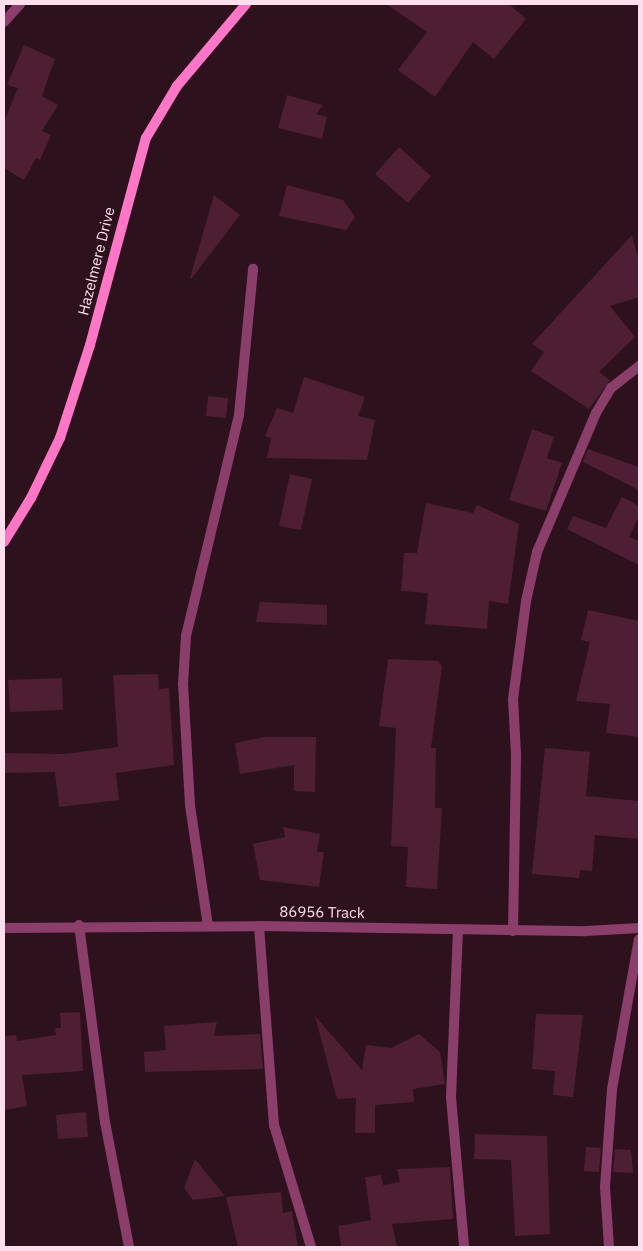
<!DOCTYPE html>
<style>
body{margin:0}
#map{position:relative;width:643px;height:1251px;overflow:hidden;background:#2d121e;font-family:"IBM Plex Sans",sans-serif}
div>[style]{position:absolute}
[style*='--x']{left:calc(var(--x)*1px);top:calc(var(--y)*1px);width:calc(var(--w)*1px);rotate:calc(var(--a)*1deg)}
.building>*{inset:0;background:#4e1e32}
.street>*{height:10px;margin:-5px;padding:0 5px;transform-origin:5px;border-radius:5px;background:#8b3e6a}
.secondary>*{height:10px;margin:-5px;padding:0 5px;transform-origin:5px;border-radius:5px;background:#fe76c6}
span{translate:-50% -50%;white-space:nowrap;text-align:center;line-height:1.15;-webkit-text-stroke:4px #2d121e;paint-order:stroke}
.street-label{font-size:15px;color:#ffdeee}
.frame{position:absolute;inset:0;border:5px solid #ffdeee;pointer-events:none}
</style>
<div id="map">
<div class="building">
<div style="clip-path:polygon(386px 4px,509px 4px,526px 19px,494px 59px,473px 42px,435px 97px,398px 70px,427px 32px)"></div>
<div style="clip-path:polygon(24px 45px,55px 59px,42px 96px,58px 105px,42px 131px,51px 135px,40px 160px,36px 158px,24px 180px,4px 168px,4px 122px,18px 88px,7px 85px)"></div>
<div style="clip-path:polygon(287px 95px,323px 105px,316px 114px,327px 117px,322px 139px,278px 128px)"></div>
<div style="clip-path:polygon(399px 147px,431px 176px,408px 203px,375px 174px)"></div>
<div style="clip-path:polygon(287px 185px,343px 200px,355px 217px,346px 230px,279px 216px)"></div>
<div style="clip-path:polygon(214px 195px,240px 215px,192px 278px,190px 278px)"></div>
<div style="clip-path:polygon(632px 235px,639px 262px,639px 297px,610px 306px,635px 337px,599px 372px,610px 380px,589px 409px,531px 371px,544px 352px,532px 344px)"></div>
<div style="clip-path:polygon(304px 377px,365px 397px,358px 416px,375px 420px,367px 460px,267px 458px,271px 438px,265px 436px,277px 408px,293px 413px)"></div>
<div style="clip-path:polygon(208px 396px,228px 398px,226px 418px,206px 416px)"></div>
<div style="clip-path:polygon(532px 429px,554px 437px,547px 458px,562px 463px,546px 511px,509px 500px)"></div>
<div style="clip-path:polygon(588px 449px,639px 467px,639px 490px,583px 462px)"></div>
<div style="clip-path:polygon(290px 474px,312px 479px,301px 530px,279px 526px)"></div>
<div style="clip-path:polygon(622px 497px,639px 506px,639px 516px,629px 537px,639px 541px,639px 565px,567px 529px,573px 516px,606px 528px)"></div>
<div style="clip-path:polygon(426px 503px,473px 513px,477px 505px,519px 524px,508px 604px,489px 601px,487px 629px,425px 624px,428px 593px,401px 591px,404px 553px,417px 553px)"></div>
<div style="clip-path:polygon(260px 602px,327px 605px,327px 625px,256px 622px)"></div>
<div style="clip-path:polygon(588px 610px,639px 621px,639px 737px,606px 733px,610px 704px,576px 701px,590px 642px,581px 640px)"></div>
<div style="clip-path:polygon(388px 659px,438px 661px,442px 666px,431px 748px,436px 748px,435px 808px,442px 808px,437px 889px,406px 887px,408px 847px,391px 846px,396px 728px,379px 726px)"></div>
<div style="clip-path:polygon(158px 674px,159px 689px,169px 688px,174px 765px,116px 773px,119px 800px,59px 807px,55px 772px,4px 773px,4px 753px,64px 754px,118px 747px,113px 675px)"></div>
<div style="clip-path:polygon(62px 678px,63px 710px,10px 712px,8px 680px)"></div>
<div style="clip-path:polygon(265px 737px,316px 737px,315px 792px,294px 791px,294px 765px,240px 774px,235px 743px)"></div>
<div style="clip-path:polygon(545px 748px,590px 752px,586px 796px,639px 801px,639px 839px,595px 835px,592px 871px,580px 870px,579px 878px,532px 874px)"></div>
<div style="clip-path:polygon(283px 827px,320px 834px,317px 852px,324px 852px,319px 887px,260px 880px,253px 844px,285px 837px)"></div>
<div style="clip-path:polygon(80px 1012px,83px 1071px,22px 1075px,27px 1106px,4px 1110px,4px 1036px,16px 1035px,17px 1041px,56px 1035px,55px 1028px,61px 1028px,60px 1013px)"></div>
<div style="clip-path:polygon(536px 1014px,583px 1015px,573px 1097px,553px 1095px,555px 1071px,532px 1069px)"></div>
<div style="clip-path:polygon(315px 1016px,362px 1070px,366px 1045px,391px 1048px,419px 1034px,440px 1052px,445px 1084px,413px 1089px,414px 1102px,375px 1105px,375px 1133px,355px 1133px,356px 1098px,337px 1099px)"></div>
<div style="clip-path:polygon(217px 1022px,214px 1036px,260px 1034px,263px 1069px,145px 1072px,144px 1052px,166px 1050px,164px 1026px)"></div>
<div style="clip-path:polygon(86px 1112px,88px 1137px,58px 1139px,56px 1115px)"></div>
<div style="clip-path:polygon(475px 1134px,547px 1136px,550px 1234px,515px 1236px,511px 1160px,474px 1159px)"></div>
<div style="clip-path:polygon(586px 1147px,601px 1148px,599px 1172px,584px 1171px)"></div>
<div style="clip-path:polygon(615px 1149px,631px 1150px,633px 1173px,613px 1172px)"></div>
<div style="clip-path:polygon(195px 1159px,225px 1196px,193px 1200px,184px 1188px)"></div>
<div style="clip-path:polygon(450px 1167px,453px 1219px,392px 1224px,397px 1247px,341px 1247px,338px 1226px,371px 1220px,365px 1177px,381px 1175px,383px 1185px,400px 1182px,397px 1169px)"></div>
<div style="clip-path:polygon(281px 1192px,283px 1213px,292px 1211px,298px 1247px,238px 1247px,226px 1197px)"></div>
</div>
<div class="street">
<div style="--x:4;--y:22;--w:24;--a:-48"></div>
<div style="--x:79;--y:925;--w:199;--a:82.5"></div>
<div style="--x:105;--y:1122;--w:127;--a:79.1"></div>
<div style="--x:208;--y:926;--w:122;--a:-98.5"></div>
<div style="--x:190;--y:805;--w:121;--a:-93.3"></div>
<div style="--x:183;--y:684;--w:48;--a:-86.4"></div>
<div style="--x:186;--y:636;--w:227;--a:-76.5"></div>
<div style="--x:239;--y:415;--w:147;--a:-84.5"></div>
<div style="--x:259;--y:926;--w:200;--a:85.7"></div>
<div style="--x:274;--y:1125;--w:127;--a:73.1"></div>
<div style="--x:4;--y:928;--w:255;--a:-0.4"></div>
<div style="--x:259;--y:926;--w:327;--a:0.9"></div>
<div style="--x:586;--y:931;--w:53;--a:-3.2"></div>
<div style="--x:458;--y:930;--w:167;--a:92.4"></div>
<div style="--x:451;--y:1097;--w:151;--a:85"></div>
<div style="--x:513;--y:931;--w:177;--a:-89"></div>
<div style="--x:516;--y:754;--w:55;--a:-93.1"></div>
<div style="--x:513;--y:699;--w:99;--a:-82.4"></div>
<div style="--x:526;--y:601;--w:50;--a:-77.3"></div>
<div style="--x:537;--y:552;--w:151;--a:-67"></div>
<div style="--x:596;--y:413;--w:29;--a:-59"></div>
<div style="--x:611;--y:388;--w:36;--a:-38"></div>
<div style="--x:609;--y:1247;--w:60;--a:-93.8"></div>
<div style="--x:605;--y:1187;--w:98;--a:-85.9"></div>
<div style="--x:612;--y:1089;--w:152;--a:-79.8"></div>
</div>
<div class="secondary">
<div style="--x:4;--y:542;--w:52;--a:-58.5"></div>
<div style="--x:31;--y:498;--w:67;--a:-64.2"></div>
<div style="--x:60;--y:438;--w:98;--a:-72.1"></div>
<div style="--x:90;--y:345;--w:214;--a:-74.9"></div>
<div style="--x:146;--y:138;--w:61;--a:-59.2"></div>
<div style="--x:177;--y:86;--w:107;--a:-49.9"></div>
</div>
<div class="street-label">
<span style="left:96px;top:261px;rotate:-76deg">Hazelmere Drive</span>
<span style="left:322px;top:912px;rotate:1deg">86956 Track</span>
</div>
<div class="frame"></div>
</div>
